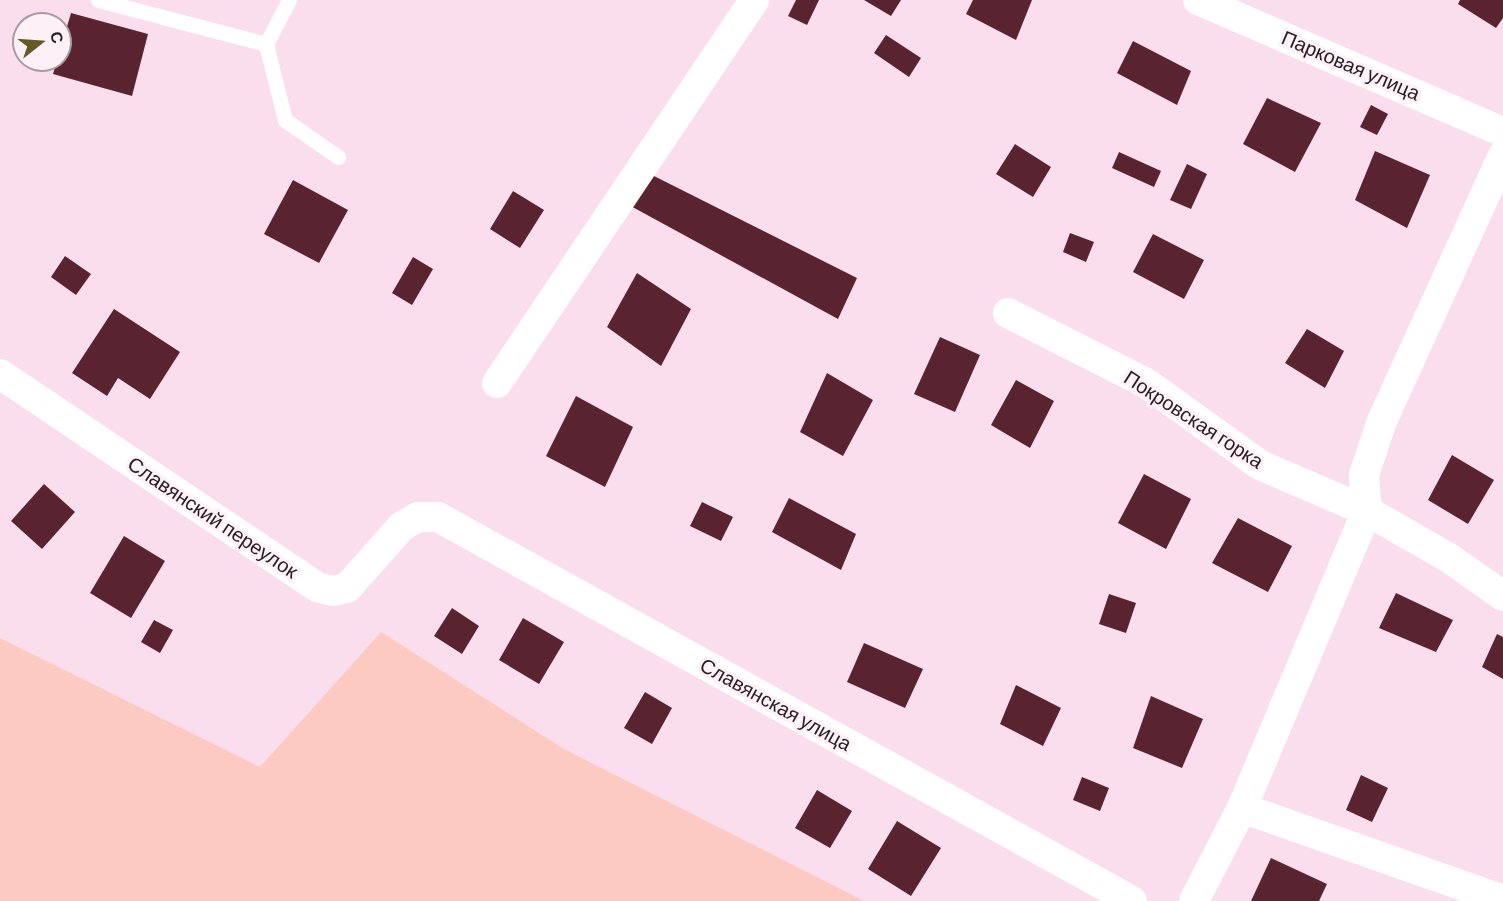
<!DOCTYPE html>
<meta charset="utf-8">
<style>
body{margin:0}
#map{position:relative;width:1503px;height:901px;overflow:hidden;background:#fbdeed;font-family:Barlow,sans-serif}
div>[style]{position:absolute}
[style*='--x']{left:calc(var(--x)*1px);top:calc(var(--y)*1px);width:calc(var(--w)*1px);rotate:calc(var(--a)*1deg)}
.green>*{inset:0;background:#fdcac1}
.building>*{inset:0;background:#592430}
.lane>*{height:15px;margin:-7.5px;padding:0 7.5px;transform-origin:7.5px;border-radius:7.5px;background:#fff}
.street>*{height:30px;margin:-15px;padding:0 15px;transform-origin:15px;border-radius:15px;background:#fff}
span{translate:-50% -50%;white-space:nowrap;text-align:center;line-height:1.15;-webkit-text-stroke:6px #fdf1f7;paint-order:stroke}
.street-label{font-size:20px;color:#271d23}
.north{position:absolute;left:12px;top:12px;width:60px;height:60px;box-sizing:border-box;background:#fdf1f7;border:2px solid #a79ca2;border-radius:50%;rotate:73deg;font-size:16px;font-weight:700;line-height:24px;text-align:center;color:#271d23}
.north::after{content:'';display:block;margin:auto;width:21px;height:27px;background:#645a27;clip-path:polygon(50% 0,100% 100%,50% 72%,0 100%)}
</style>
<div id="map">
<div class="green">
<div style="clip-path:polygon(381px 632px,564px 749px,864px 901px,0 901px,0 638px,260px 767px)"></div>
</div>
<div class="building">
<div style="clip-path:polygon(796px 0,819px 0,807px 25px,788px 16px)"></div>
<div style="clip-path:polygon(864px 0,901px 0,891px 16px)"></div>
<div style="clip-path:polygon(973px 0,1032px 0,1016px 40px,966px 14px)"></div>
<div style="clip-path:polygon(1460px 0,1503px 0,1503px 18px,1496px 28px,1458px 4px)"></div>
<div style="clip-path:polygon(71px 13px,148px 34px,132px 96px,53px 74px)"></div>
<div style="clip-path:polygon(886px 35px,921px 58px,909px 77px,874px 53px)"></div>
<div style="clip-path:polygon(1133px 41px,1191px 71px,1177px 105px,1117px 73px)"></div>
<div style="clip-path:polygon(1267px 98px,1321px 123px,1295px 172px,1243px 144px)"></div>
<div style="clip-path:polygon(1371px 105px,1388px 114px,1377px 135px,1360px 127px)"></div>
<div style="clip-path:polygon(1015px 144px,1051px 167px,1033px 197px,996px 174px)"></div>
<div style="clip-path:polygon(1375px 151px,1430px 175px,1407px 228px,1355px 200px)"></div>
<div style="clip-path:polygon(1119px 152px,1161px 171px,1154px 187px,1112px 168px)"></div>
<div style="clip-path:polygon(1187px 164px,1207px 174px,1191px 209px,1170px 200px)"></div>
<div style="clip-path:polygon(646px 172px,857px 278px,838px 319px,627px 204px)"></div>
<div style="clip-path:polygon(293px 180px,348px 210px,319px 263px,264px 234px)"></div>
<div style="clip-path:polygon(513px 191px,544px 210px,520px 248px,490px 229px)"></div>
<div style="clip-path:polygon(1070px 233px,1094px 242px,1086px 262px,1063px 252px)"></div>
<div style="clip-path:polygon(1153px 234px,1204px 260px,1184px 299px,1133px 272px)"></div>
<div style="clip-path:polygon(65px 256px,91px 274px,76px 295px,51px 277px)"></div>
<div style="clip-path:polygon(413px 257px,433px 269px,412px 305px,392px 293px)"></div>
<div style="clip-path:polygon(637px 273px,691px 309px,661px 366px,607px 327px)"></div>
<div style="clip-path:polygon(114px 309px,180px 352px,150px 399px,118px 378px,107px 396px,72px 373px)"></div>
<div style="clip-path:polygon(1307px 329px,1344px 351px,1325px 388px,1285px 363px)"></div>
<div style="clip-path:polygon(940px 337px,980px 355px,955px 412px,914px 394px)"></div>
<div style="clip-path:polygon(827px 373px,873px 400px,843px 456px,800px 432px)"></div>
<div style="clip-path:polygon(1016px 380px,1054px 401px,1030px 448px,991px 425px)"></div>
<div style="clip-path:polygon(576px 396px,633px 427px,605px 487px,546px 456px)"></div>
<div style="clip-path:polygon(1452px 455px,1494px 480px,1468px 524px,1428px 500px)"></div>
<div style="clip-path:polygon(1144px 474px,1191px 499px,1166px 549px,1118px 523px)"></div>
<div style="clip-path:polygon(44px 484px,75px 512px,42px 549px,11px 521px)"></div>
<div style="clip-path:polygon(789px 498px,856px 534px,841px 570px,772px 532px)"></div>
<div style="clip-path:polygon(702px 502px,733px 517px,721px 541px,690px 526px)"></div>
<div style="clip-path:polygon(1238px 518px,1292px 546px,1268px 592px,1212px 563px)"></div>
<div style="clip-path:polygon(124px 536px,165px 561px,131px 618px,90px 593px)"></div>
<div style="clip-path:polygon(1396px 593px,1453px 620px,1436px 652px,1379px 628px)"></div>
<div style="clip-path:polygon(1109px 594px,1136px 603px,1126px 633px,1099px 624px)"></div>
<div style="clip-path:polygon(452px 608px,479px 626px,462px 654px,434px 636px)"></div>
<div style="clip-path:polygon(523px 618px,564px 642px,539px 684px,499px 660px)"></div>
<div style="clip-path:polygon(154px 620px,173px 630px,160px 653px,141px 642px)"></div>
<div style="clip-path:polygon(1497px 634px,1503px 637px,1503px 679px,1482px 667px)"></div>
<div style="clip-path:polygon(864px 643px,923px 669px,905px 708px,847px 682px)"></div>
<div style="clip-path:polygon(1016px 685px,1061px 708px,1043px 746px,1000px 724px)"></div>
<div style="clip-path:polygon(645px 692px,672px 708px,652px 744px,624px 728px)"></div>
<div style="clip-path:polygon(1151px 696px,1203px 719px,1182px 768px,1133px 748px)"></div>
<div style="clip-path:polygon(1361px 775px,1388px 788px,1372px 822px,1346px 810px)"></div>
<div style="clip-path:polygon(1082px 777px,1109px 788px,1100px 811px,1073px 800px)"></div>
<div style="clip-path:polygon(817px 790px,852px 811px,830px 848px,795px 828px)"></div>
<div style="clip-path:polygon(897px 821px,941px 848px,911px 896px,868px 869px)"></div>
<div style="clip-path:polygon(1271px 858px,1327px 884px,1319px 901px,1251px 901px)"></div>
</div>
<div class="lane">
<div style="--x:98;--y:0;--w:174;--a:14.7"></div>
<div style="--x:289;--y:0;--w:50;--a:117.6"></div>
<div style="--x:266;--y:44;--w:78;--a:76"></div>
<div style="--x:285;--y:120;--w:65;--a:34.9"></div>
</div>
<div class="street">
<div style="--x:1198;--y:0;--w:332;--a:23.4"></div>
<div style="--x:1008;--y:313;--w:155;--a:26.9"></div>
<div style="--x:1146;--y:383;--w:140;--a:35.7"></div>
<div style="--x:1260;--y:465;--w:116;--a:23.3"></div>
<div style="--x:1367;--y:511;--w:95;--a:29.8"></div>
<div style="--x:1449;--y:558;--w:66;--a:35.1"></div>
<div style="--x:0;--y:374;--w:382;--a:33.9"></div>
<div style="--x:317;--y:587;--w:16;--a:14"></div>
<div style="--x:333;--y:591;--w:14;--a:-12"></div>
<div style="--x:347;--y:588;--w:83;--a:-48.4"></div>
<div style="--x:402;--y:526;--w:18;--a:-29"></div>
<div style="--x:418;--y:517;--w:20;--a:0"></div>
<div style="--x:438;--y:517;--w:793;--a:28.96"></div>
<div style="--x:497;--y:383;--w:461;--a:-56.1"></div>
<div style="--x:1242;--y:808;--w:277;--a:19.4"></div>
<div style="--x:1194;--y:901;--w:105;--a:-62.7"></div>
<div style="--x:1242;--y:808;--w:322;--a:-67.2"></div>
<div style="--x:1367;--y:511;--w:36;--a:-95"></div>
<div style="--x:1364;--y:475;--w:57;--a:-71.6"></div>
<div style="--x:1382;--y:421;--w:292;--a:-65.5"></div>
</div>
<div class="street-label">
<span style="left:1351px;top:65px;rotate:23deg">Парковая улица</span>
<span style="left:1194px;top:419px;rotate:33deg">Покровская горка</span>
<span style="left:213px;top:517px;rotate:34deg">Славянский переулок</span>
<span style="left:776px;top:704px;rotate:29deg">Славянская улица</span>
</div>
<div class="north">С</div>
</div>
